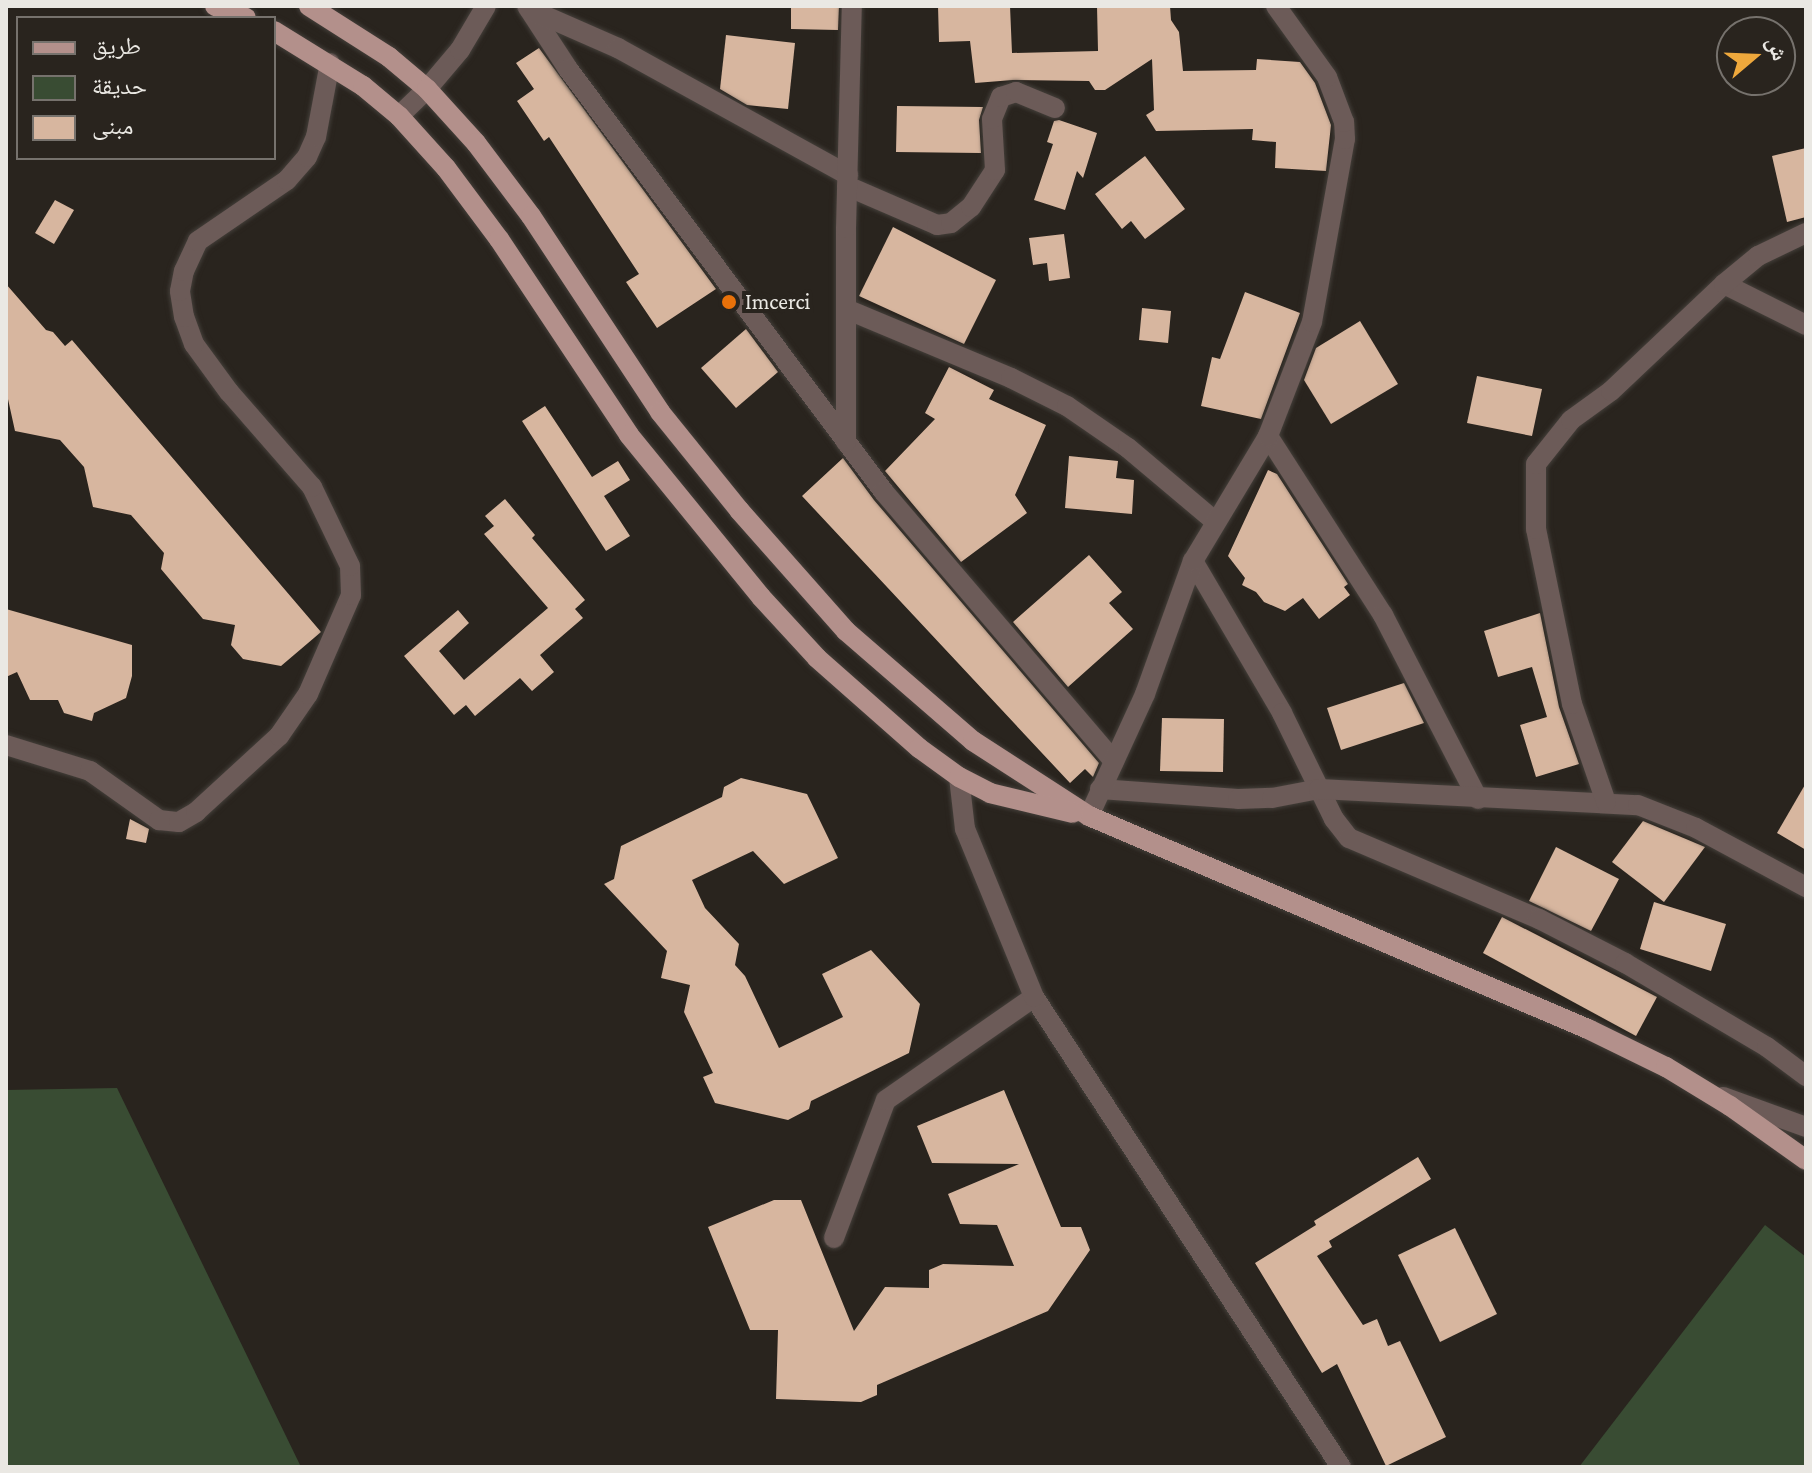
<!DOCTYPE html>
<meta charset="utf-8">
<style>
body{margin:0}
#map{position:relative;width:1812px;height:1473px;overflow:hidden;background:#29241e;font-family:"Crimson Pro","Noto Naskh Arabic",serif}
div>[style]{position:absolute}
[style*='--x']{left:calc(var(--x)*1px);top:calc(var(--y)*1px);width:calc(var(--w)*1px);rotate:calc(var(--a)*1deg)}
.green>*{inset:0;background:#394c33}
.building>*{inset:0;background:#d7b69f}
.roads{filter:drop-shadow(0 0 2px #443f3a) drop-shadow(0 0 2px #443f3a)}
.minor>*{height:20px;margin:-10px;padding:0 10px;transform-origin:10px;border-radius:10px;background:#6c5b58}
.major>*{height:20px;margin:-10px;padding:0 10px;transform-origin:10px;border-radius:10px;background:#b3908b}
.dots>*{width:22px;height:22px;translate:-50% -50%;box-sizing:border-box;border:4px solid #29241e;border-radius:50%}
span{translate:-50% -50%;white-space:nowrap;text-align:center;line-height:1.15;-webkit-text-stroke:8px #29241e;paint-order:stroke}
.poi-label{font-size:22px;color:#eae8e3}
.left{translate:0 -50%;text-align:left}
.frame{position:absolute;inset:0;border:8px solid #eae8e3;pointer-events:none}
.legend{position:absolute;left:16px;top:16px;width:260px;height:144px;box-sizing:border-box;background:#29241e;border:2px solid #76726d;margin:0;padding:10px 14px;list-style:none;font-size:24px;color:#eae8e3}
.legend li{display:flex;align-items:center;gap:16px;height:40px}
.legend b{width:40px;border:2px solid #76726d}
.north{position:absolute;left:1716px;top:16px;width:80px;height:80px;box-sizing:border-box;background:#29241e;border:2px solid #76726d;border-radius:50%;rotate:71deg;font-size:22px;font-weight:700;line-height:32px;text-align:center;color:#eae8e3}
.north::after{content:'';display:block;margin:auto;width:28px;height:36px;background:#eea83c;clip-path:polygon(50% 0,100% 100%,50% 72%,0 100%)}
</style>
<div id="map">
<div class="green">
<div style="clip-path:polygon(117px 1088px,301px 1467px,6px 1467px,6px 1090px)"></div>
<div style="clip-path:polygon(1765px 1225px,1806px 1257px,1806px 1467px,1579px 1467px)"></div>
</div>
<div class="building">
<div style="clip-path:polygon(791px 6px,839px 6px,838px 30px,791px 29px)"></div>
<div style="clip-path:polygon(938px 6px,1010px 6px,1012px 53px,1098px 51px,1097px 6px,1170px 6px,1171px 20px,1179px 32px,1183px 71px,1256px 70px,1257px 59px,1300px 62px,1315px 83px,1331px 125px,1326px 171px,1275px 168px,1276px 142px,1252px 140px,1253px 129px,1156px 131px,1146px 115px,1154px 110px,1152px 59px,1105px 90px,1095px 90px,1089px 81px,1013px 80px,975px 83px,970px 41px,939px 42px)"></div>
<div style="clip-path:polygon(726px 35px,795px 43px,788px 109px,747px 105px,720px 89px)"></div>
<div style="clip-path:polygon(539px 48px,716px 289px,657px 328px,626px 282px,639px 274px,549px 137px,544px 141px,517px 101px,534px 89px,516px 63px)"></div>
<div style="clip-path:polygon(897px 106px,983px 107px,979px 120px,981px 153px,896px 152px)"></div>
<div style="clip-path:polygon(1059px 120px,1097px 133px,1083px 178px,1077px 171px,1065px 210px,1034px 200px,1053px 144px,1047px 142px,1054px 121px)"></div>
<div style="clip-path:polygon(1806px 148px,1806px 217px,1787px 222px,1772px 156px)"></div>
<div style="clip-path:polygon(1145px 156px,1185px 209px,1145px 239px,1131px 221px,1122px 229px,1095px 194px)"></div>
<div style="clip-path:polygon(55px 200px,74px 210px,54px 244px,35px 233px)"></div>
<div style="clip-path:polygon(893px 227px,996px 280px,964px 344px,859px 296px)"></div>
<div style="clip-path:polygon(1064px 234px,1070px 278px,1049px 281px,1047px 263px,1033px 265px,1029px 238px)"></div>
<div style="clip-path:polygon(6px 284px,46px 330px,53px 332px,65px 346px,72px 340px,321px 632px,281px 666px,243px 659px,231px 645px,235px 625px,203px 619px,161px 569px,164px 553px,131px 515px,93px 507px,84px 467px,60px 440px,15px 431px,6px 390px)"></div>
<div style="clip-path:polygon(1245px 292px,1300px 313px,1261px 419px,1201px 406px,1212px 357px,1220px 359px)"></div>
<div style="clip-path:polygon(1142px 308px,1171px 311px,1168px 343px,1139px 340px)"></div>
<div style="clip-path:polygon(1360px 321px,1398px 384px,1331px 424px,1304px 380px,1316px 348px)"></div>
<div style="clip-path:polygon(746px 329px,778px 372px,736px 408px,701px 368px)"></div>
<div style="clip-path:polygon(949px 367px,994px 390px,989px 399px,1046px 425px,1015px 495px,1027px 513px,961px 562px,885px 471px,935px 419px,925px 413px)"></div>
<div style="clip-path:polygon(1477px 376px,1542px 389px,1532px 436px,1467px 423px)"></div>
<div style="clip-path:polygon(545px 406px,592px 477px,618px 461px,630px 480px,604px 496px,630px 536px,606px 551px,522px 421px)"></div>
<div style="clip-path:polygon(1069px 456px,1118px 461px,1116px 478px,1134px 480px,1132px 514px,1065px 508px)"></div>
<div style="clip-path:polygon(843px 458px,874px 500px,1099px 763px,1093px 777px,1085px 769px,1070px 783px,802px 496px)"></div>
<div style="clip-path:polygon(1268px 470px,1277px 474px,1348px 584px,1344px 587px,1350px 595px,1319px 619px,1303px 598px,1285px 611px,1264px 602px,1256px 592px,1242px 585px,1245px 578px,1228px 556px)"></div>
<div style="clip-path:polygon(505px 499px,535px 535px,532px 538px,585px 600px,575px 609px,583px 618px,540px 655px,554px 672px,532px 691px,520px 678px,475px 716px,466px 705px,454px 715px,404px 656px,458px 610px,469px 623px,439px 651px,464px 680px,548px 608px,484px 534px,494px 526px,485px 516px)"></div>
<div style="clip-path:polygon(1089px 555px,1122px 592px,1109px 603px,1133px 629px,1068px 687px,1013px 622px)"></div>
<div style="clip-path:polygon(6px 609px,132px 645px,132px 676px,126px 698px,94px 713px,92px 721px,64px 713px,58px 700px,30px 700px,17px 672px,6px 677px)"></div>
<div style="clip-path:polygon(1540px 613px,1559px 707px,1579px 764px,1536px 777px,1520px 725px,1547px 717px,1532px 667px,1498px 677px,1484px 631px)"></div>
<div style="clip-path:polygon(1404px 683px,1424px 723px,1341px 750px,1327px 708px)"></div>
<div style="clip-path:polygon(1162px 718px,1224px 719px,1223px 772px,1160px 771px)"></div>
<div style="clip-path:polygon(741px 778px,807px 794px,838px 858px,784px 884px,753px 851px,692px 880px,705px 908px,739px 944px,735px 965px,745px 976px,779px 1048px,843px 1017px,822px 974px,871px 950px,920px 1004px,909px 1053px,811px 1101px,809px 1109px,788px 1120px,715px 1103px,703px 1077px,713px 1073px,684px 1012px,690px 985px,661px 978px,667px 951px,604px 884px,614px 879px,621px 846px,722px 797px,724px 787px)"></div>
<div style="clip-path:polygon(1806px 783px,1806px 850px,1777px 833px)"></div>
<div style="clip-path:polygon(130px 819px,149px 829px,146px 843px,126px 839px)"></div>
<div style="clip-path:polygon(1643px 821px,1705px 847px,1664px 902px,1612px 862px)"></div>
<div style="clip-path:polygon(1556px 847px,1619px 879px,1591px 931px,1529px 901px)"></div>
<div style="clip-path:polygon(1654px 902px,1726px 924px,1711px 971px,1640px 949px)"></div>
<div style="clip-path:polygon(1502px 917px,1657px 997px,1636px 1036px,1483px 953px)"></div>
<div style="clip-path:polygon(1004px 1090px,1061px 1227px,1081px 1227px,1090px 1250px,1048px 1311px,877px 1385px,877px 1395px,861px 1402px,776px 1399px,778px 1330px,750px 1330px,708px 1227px,774px 1200px,801px 1200px,854px 1331px,885px 1287px,929px 1288px,929px 1270px,943px 1264px,1014px 1266px,997px 1225px,960px 1224px,948px 1194px,1019px 1164px,932px 1163px,917px 1126px)"></div>
<div style="clip-path:polygon(1418px 1157px,1431px 1179px,1329px 1241px,1332px 1247px,1317px 1256px,1363px 1325px,1377px 1319px,1388px 1346px,1400px 1341px,1446px 1437px,1386px 1466px,1337px 1364px,1322px 1373px,1255px 1263px,1316px 1225px,1314px 1221px)"></div>
<div style="clip-path:polygon(1455px 1228px,1497px 1314px,1440px 1342px,1398px 1255px)"></div>
</div>
<div class="roads">
<div class="minor">
<div style="--x:527;--y:6;--w:75;--a:56.9"></div>
<div style="--x:568;--y:69;--w:528;--a:53.24"></div>
<div style="--x:884;--y:492;--w:354;--a:49.5"></div>
<div style="--x:529;--y:9;--w:97;--a:23.7"></div>
<div style="--x:618;--y:48;--w:263;--a:28.9"></div>
<div style="--x:399;--y:116;--w:39;--a:-44"></div>
<div style="--x:427;--y:89;--w:51;--a:-49.8"></div>
<div style="--x:460;--y:50;--w:51;--a:-59.4"></div>
<div style="--x:847;--y:186;--w:98;--a:23.4"></div>
<div style="--x:937;--y:225;--w:14;--a:-8"></div>
<div style="--x:951;--y:223;--w:26;--a:-39"></div>
<div style="--x:971;--y:207;--w:44;--a:-57"></div>
<div style="--x:995;--y:170;--w:51;--a:-93.4"></div>
<div style="--x:992;--y:119;--w:24;--a:-68"></div>
<div style="--x:1001;--y:97;--w:16;--a:-18"></div>
<div style="--x:1016;--y:92;--w:42;--a:22.3"></div>
<div style="--x:1724;--y:284;--w:92;--a:26.6"></div>
<div style="--x:846;--y:309;--w:179;--a:22.7"></div>
<div style="--x:1011;--y:378;--w:63;--a:26.6"></div>
<div style="--x:1067;--y:406;--w:74;--a:34.5"></div>
<div style="--x:1128;--y:448;--w:115;--a:40.1"></div>
<div style="--x:1268;--y:436;--w:213;--a:57.3"></div>
<div style="--x:1383;--y:615;--w:207;--a:62.7"></div>
<div style="--x:846;--y:442;--w:214;--a:-90"></div>
<div style="--x:846;--y:228;--w:222;--a:-88.5"></div>
<div style="--x:1193;--y:561;--w:176;--a:59.6"></div>
<div style="--x:1282;--y:713;--w:118;--a:63.9"></div>
<div style="--x:1334;--y:819;--w:24;--a:52"></div>
<div style="--x:1349;--y:838;--w:207;--a:23.1"></div>
<div style="--x:1539;--y:919;--w:97;--a:27.1"></div>
<div style="--x:1625;--y:963;--w:165;--a:30.6"></div>
<div style="--x:1767;--y:1047;--w:49;--a:36.6"></div>
<div style="--x:6;--y:745;--w:88;--a:17.2"></div>
<div style="--x:90;--y:771;--w:85;--a:35.4"></div>
<div style="--x:159;--y:820;--w:20;--a:6"></div>
<div style="--x:179;--y:822;--w:20;--a:-30"></div>
<div style="--x:196;--y:812;--w:113;--a:-42.5"></div>
<div style="--x:279;--y:736;--w:51;--a:-55.4"></div>
<div style="--x:308;--y:694;--w:108;--a:-66.5"></div>
<div style="--x:351;--y:595;--w:29;--a:-92"></div>
<div style="--x:350;--y:566;--w:88;--a:-115.7"></div>
<div style="--x:312;--y:487;--w:126;--a:-131.1"></div>
<div style="--x:229;--y:392;--w:59;--a:-126.1"></div>
<div style="--x:194;--y:344;--w:29;--a:-110"></div>
<div style="--x:184;--y:317;--w:26;--a:-99"></div>
<div style="--x:180;--y:291;--w:20;--a:-79"></div>
<div style="--x:184;--y:271;--w:33;--a:-65"></div>
<div style="--x:198;--y:241;--w:108;--a:-34.4"></div>
<div style="--x:287;--y:180;--w:30;--a:-49"></div>
<div style="--x:307;--y:157;--w:22;--a:-66"></div>
<div style="--x:316;--y:137;--w:75;--a:-79.3"></div>
<div style="--x:1100;--y:789;--w:138;--a:4.1"></div>
<div style="--x:1238;--y:799;--w:34;--a:-2"></div>
<div style="--x:1272;--y:798;--w:48;--a:-10.8"></div>
<div style="--x:1319;--y:789;--w:319;--a:2.9"></div>
<div style="--x:1638;--y:805;--w:62;--a:21.6"></div>
<div style="--x:1696;--y:828;--w:125;--a:28.2"></div>
<div style="--x:1606;--y:802;--w:104;--a:-109.1"></div>
<div style="--x:1572;--y:704;--w:179;--a:-101.6"></div>
<div style="--x:1536;--y:529;--w:65;--a:-90"></div>
<div style="--x:1536;--y:464;--w:56;--a:-51.5"></div>
<div style="--x:1571;--y:420;--w:49;--a:-35.9"></div>
<div style="--x:1611;--y:391;--w:156;--a:-43.4"></div>
<div style="--x:1724;--y:284;--w:44;--a:-39.5"></div>
<div style="--x:1758;--y:256;--w:53;--a:-25.6"></div>
<div style="--x:1089;--y:816;--w:134;--a:-65.3"></div>
<div style="--x:1145;--y:694;--w:141;--a:-70.2"></div>
<div style="--x:1193;--y:561;--w:146;--a:-59"></div>
<div style="--x:1268;--y:436;--w:122;--a:-68.9"></div>
<div style="--x:1312;--y:322;--w:186;--a:-79.8"></div>
<div style="--x:1345;--y:139;--w:17;--a:-93"></div>
<div style="--x:1344;--y:122;--w:48;--a:-110.7"></div>
<div style="--x:1327;--y:77;--w:87;--a:-125.7"></div>
<div style="--x:1034;--y:997;--w:561;--a:56.85"></div>
<div style="--x:1723;--y:1097;--w:88;--a:19.9"></div>
<div style="--x:834;--y:1238;--w:147;--a:-69.4"></div>
<div style="--x:886;--y:1100;--w:180;--a:-34.8"></div>
<div style="--x:1034;--y:997;--w:182;--a:-112.3"></div>
<div style="--x:965;--y:829;--w:52;--a:-96.6"></div>
</div>
<div class="major">
<div style="--x:215;--y:6;--w:33;--a:21"></div>
<div style="--x:309;--y:6;--w:95;--a:32.5"></div>
<div style="--x:389;--y:57;--w:50;--a:40.1"></div>
<div style="--x:427;--y:89;--w:73;--a:47.8"></div>
<div style="--x:476;--y:143;--w:91;--a:53"></div>
<div style="--x:531;--y:216;--w:235;--a:56.6"></div>
<div style="--x:660;--y:412;--w:126;--a:51.1"></div>
<div style="--x:739;--y:510;--w:162;--a:48.5"></div>
<div style="--x:846;--y:631;--w:168;--a:40.9"></div>
<div style="--x:973;--y:741;--w:138;--a:32.9"></div>
<div style="--x:1089;--y:816;--w:543;--a:23.12"></div>
<div style="--x:1588;--y:1029;--w:87;--a:26"></div>
<div style="--x:1666;--y:1067;--w:75;--a:31.4"></div>
<div style="--x:1730;--y:1106;--w:93;--a:35.4"></div>
<div style="--x:274;--y:31;--w:105;--a:31.7"></div>
<div style="--x:363;--y:86;--w:47;--a:39.8"></div>
<div style="--x:399;--y:116;--w:70;--a:47.9"></div>
<div style="--x:446;--y:168;--w:89;--a:53.3"></div>
<div style="--x:499;--y:239;--w:235;--a:56.4"></div>
<div style="--x:629;--y:435;--w:209;--a:50.8"></div>
<div style="--x:761;--y:597;--w:83;--a:47.4"></div>
<div style="--x:817;--y:658;--w:136;--a:41.4"></div>
<div style="--x:919;--y:748;--w:49;--a:35.9"></div>
<div style="--x:959;--y:777;--w:35;--a:27"></div>
<div style="--x:990;--y:793;--w:85;--a:13.5"></div>
</div>
</div>
<div class="dots">
<div style="left:729px;top:302px;background:#e8710a"></div>
</div>
<div class="poi-label">
<span class="left" style="left:745px;top:302px">Imcerci</span>
</div>
<div class="frame"></div>
<ul class="legend">
<li><b style="height:10px;background:#b3908b"></b>طريق</li>
<li><b style="height:22px;background:#394c33"></b>حديقة</li>
<li><b style="height:22px;background:#d7b69f"></b>مبنى</li>
</ul>
<div class="north">ش</div>
</div>
